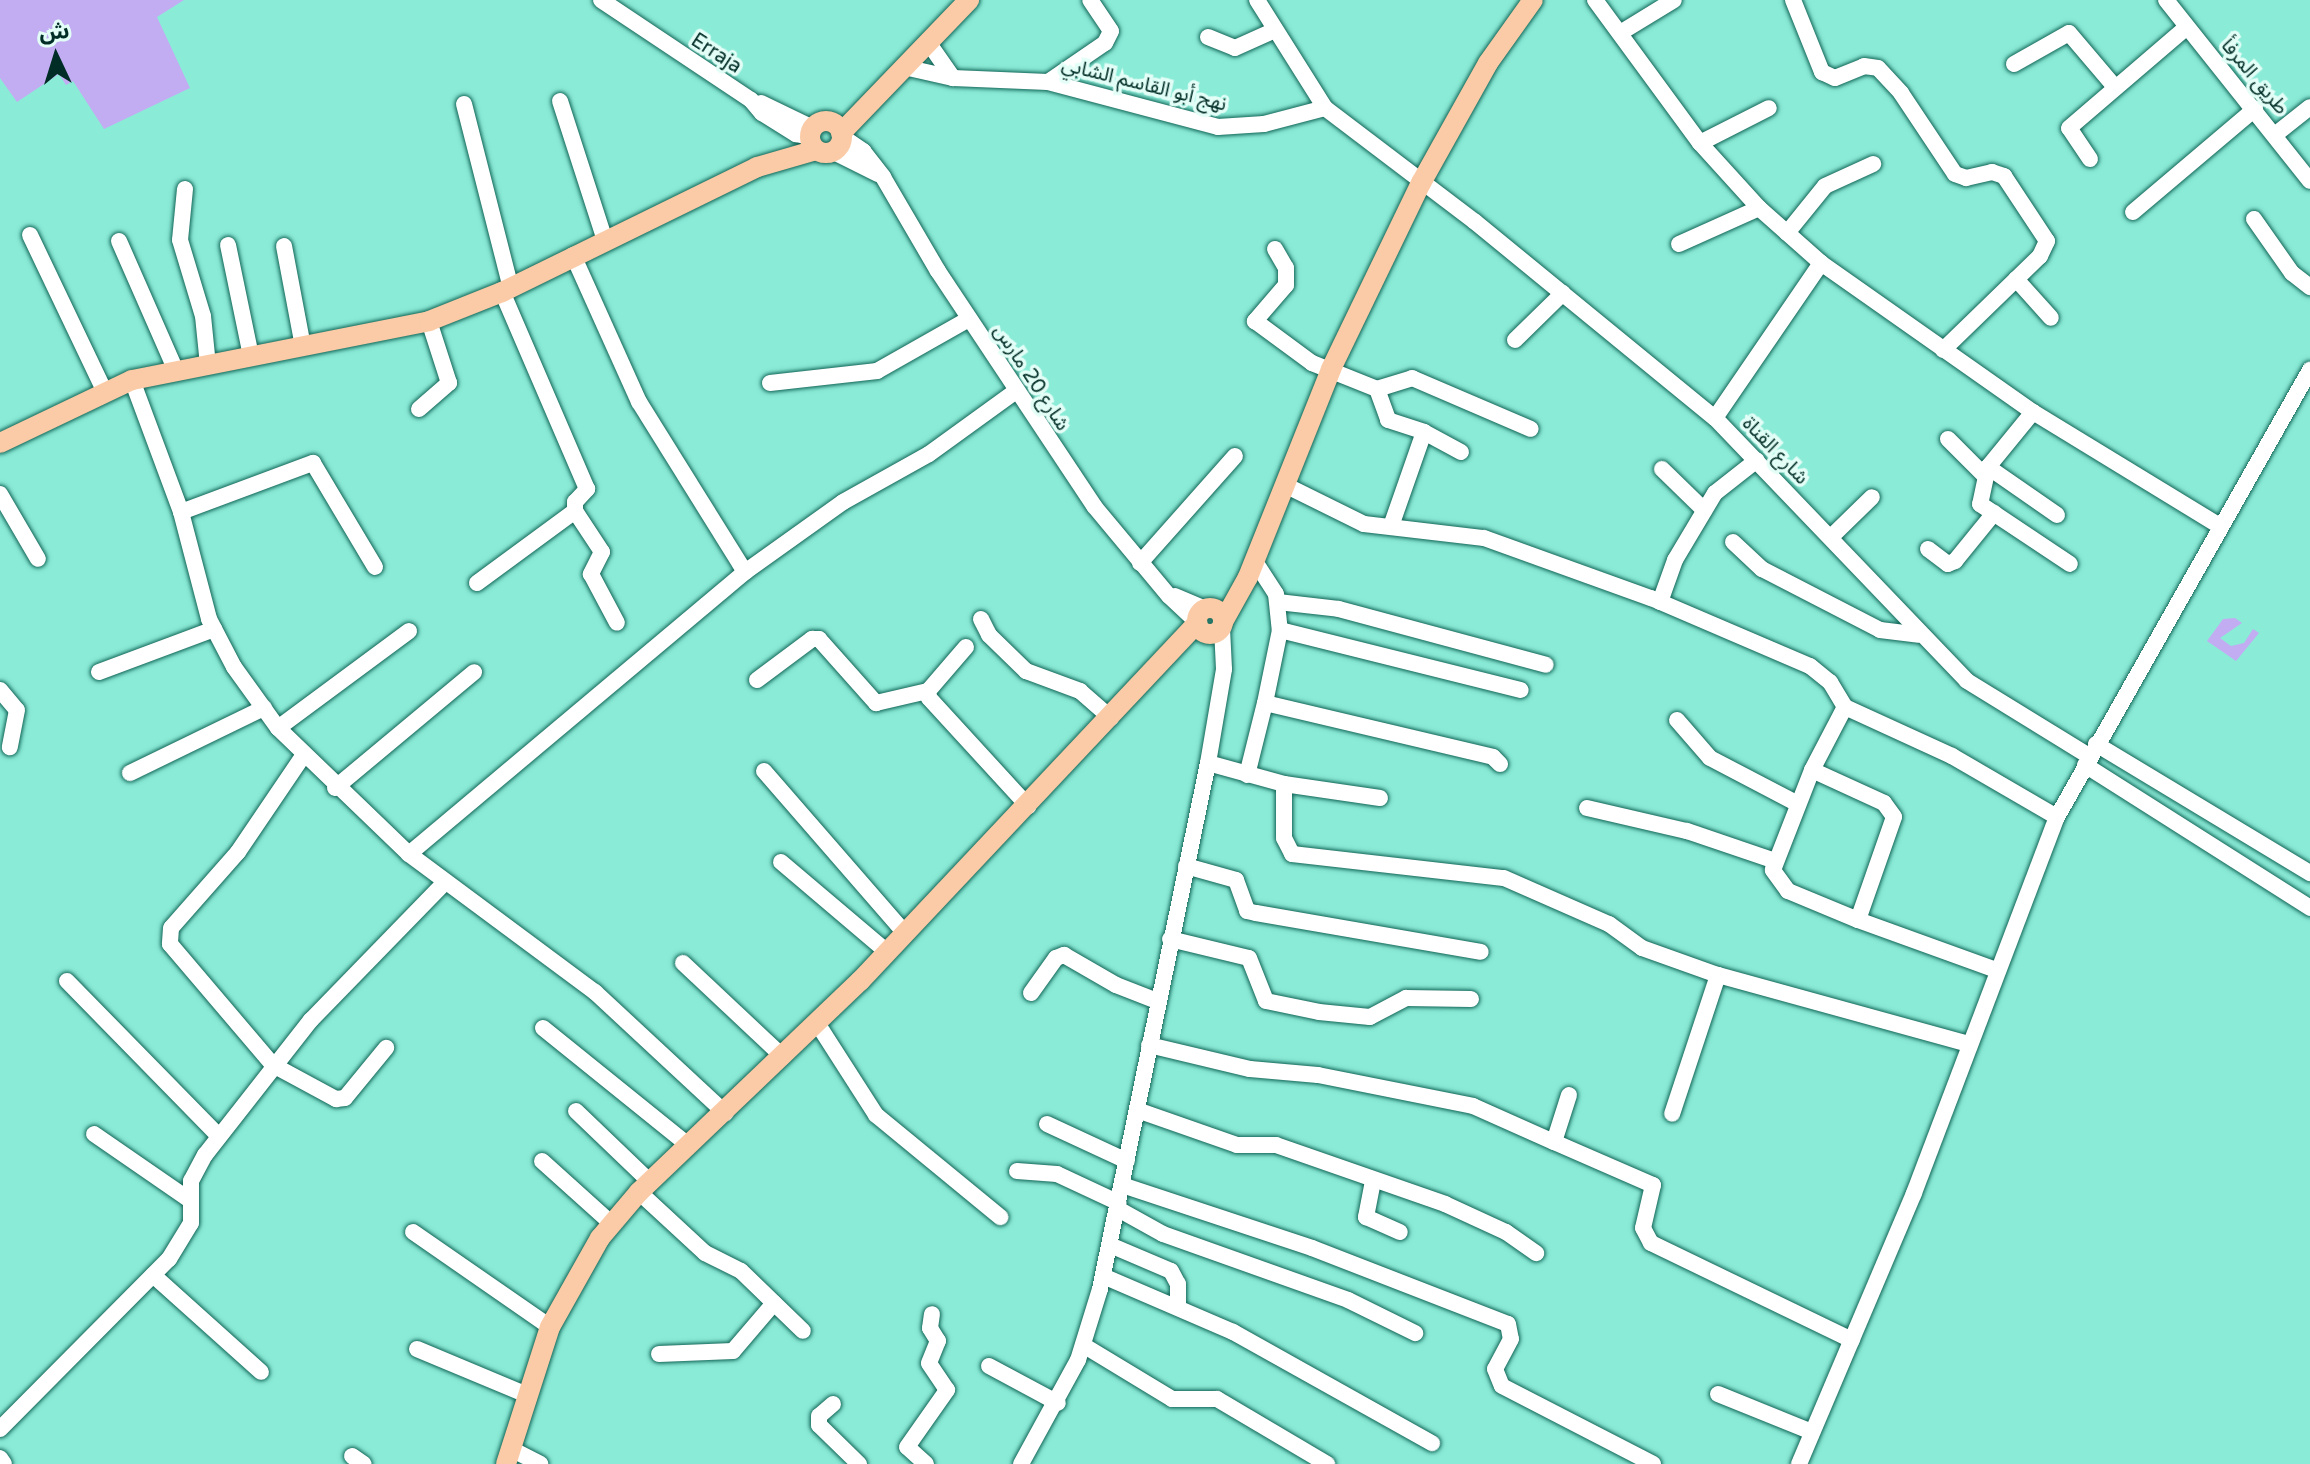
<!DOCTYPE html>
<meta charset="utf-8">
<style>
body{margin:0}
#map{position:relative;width:2310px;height:1464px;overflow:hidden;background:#8aebd7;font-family:"Varela Round","Noto Sans Arabic",sans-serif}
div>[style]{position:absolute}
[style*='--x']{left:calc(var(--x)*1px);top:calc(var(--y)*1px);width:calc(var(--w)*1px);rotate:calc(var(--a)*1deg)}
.green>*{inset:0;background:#c3adf2}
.roads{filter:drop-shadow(0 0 2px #126557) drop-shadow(0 0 2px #126557)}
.minor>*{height:16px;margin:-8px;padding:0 8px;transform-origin:8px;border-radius:8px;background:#fff}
.major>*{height:20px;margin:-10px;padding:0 10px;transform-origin:10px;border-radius:10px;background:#facba6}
.major>.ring{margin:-10px;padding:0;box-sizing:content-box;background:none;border:20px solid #facba6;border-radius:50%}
span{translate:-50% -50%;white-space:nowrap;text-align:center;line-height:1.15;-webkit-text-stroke:7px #e3fef7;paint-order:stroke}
.street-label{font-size:20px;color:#002d26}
.north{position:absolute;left:16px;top:16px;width:80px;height:80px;-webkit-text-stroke:6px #e3fef7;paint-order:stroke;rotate:356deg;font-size:22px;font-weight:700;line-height:32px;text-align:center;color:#002d26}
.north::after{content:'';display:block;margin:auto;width:28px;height:36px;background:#002d26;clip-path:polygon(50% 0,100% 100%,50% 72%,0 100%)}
</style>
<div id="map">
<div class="green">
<div style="clip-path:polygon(0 0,184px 0,157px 17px,190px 88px,104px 129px,73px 81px,66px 85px,59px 74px,17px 102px,0 78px)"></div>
<div style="clip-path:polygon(2235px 618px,2242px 623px,2220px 638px,2231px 646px,2244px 643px,2253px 629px,2259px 633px,2236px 661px,2207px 641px,2223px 619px)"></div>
</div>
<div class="roads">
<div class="minor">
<div style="--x:601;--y:0;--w:180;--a:33.7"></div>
<div style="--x:751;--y:100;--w:17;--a:50"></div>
<div style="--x:762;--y:113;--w:40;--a:32"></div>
<div style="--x:796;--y:134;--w:14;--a:12"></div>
<div style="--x:1257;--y:0;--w:128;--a:57.8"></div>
<div style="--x:1325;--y:108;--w:187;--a:37.2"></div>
<div style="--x:1474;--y:221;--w:311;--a:39.3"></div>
<div style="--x:1715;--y:418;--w:364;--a:46.2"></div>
<div style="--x:1967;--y:681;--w:143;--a:31.6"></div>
<div style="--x:1595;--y:0;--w:177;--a:53.7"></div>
<div style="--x:1700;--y:143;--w:88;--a:47.8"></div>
<div style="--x:1759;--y:208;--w:83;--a:41.6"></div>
<div style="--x:1821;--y:263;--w:259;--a:35.1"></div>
<div style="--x:2033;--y:412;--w:219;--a:31.4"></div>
<div style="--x:1793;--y:0;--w:78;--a:68.1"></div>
<div style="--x:1822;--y:72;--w:14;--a:25"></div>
<div style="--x:1835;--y:78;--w:31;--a:-22"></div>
<div style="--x:1864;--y:66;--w:14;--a:8"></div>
<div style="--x:1878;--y:68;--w:34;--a:47"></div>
<div style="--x:1901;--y:93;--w:97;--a:56.3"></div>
<div style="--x:1955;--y:174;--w:12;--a:20"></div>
<div style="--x:1966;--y:178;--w:27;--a:-13"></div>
<div style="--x:1992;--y:172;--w:13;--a:18"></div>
<div style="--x:2004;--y:176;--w:78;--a:56.5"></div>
<div style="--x:2047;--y:241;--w:17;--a:115"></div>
<div style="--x:2040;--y:256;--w:135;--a:135.9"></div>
<div style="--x:2166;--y:0;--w:231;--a:51.5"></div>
<div style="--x:1620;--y:33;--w:63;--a:-31.4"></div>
<div style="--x:1208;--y:37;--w:29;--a:22"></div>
<div style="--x:1235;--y:48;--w:44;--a:-24.2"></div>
<div style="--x:928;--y:42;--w:44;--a:55.2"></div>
<div style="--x:2014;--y:64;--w:63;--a:-29.4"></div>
<div style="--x:2069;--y:33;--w:71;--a:49.6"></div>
<div style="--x:904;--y:67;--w:50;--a:12.7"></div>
<div style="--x:953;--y:78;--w:95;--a:2.4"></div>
<div style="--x:1048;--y:82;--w:176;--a:14.8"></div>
<div style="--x:1218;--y:127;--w:46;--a:-3.7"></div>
<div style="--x:1264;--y:124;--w:63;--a:-14.7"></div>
<div style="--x:1048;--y:82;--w:69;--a:-34.4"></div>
<div style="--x:1105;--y:43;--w:13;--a:-63"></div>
<div style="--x:1111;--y:31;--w:37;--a:-124"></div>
<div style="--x:560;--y:101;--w:146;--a:72.1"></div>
<div style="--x:761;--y:103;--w:58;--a:25.7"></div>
<div style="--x:464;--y:104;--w:190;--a:75.7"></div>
<div style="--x:2276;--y:134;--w:43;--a:-38.5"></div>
<div style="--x:841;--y:136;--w:27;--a:34"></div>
<div style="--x:863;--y:151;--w:33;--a:52"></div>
<div style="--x:883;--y:177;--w:109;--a:59.7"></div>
<div style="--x:938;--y:271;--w:282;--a:56.4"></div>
<div style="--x:1094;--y:506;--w:117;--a:50.2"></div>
<div style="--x:1169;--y:596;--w:38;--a:43"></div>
<div style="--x:1700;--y:143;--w:77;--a:-26.9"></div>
<div style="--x:832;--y:151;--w:51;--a:26.6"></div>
<div style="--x:2090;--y:159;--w:37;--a:-124"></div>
<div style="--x:2069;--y:128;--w:155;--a:-40.6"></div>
<div style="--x:185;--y:189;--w:51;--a:95.6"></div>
<div style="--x:180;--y:240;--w:79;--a:73.2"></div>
<div style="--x:203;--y:316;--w:49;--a:84.2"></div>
<div style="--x:2133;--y:212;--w:160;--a:-40.2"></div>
<div style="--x:2254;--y:219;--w:66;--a:54.9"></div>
<div style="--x:2292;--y:273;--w:23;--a:38"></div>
<div style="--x:1787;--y:233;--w:60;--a:-51"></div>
<div style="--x:1825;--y:186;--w:53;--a:-24.6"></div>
<div style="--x:30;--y:235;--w:172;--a:64.5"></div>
<div style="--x:119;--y:241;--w:142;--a:66.3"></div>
<div style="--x:1679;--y:244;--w:88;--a:-24.2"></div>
<div style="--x:228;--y:245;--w:113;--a:78.3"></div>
<div style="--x:284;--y:246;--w:103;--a:79.3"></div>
<div style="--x:1275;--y:249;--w:22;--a:60"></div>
<div style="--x:1286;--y:268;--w:17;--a:90"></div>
<div style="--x:1286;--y:285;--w:48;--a:130.7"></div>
<div style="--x:1255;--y:321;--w:71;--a:36.4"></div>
<div style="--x:1312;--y:363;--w:70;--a:21.8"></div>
<div style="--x:1377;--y:389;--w:37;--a:-17"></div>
<div style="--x:1412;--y:378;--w:129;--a:23.2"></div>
<div style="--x:2016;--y:279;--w:52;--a:48.1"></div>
<div style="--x:1515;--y:340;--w:67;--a:-44.4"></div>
<div style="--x:132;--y:380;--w:141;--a:69.6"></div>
<div style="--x:181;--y:512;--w:111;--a:75.3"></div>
<div style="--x:209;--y:619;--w:54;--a:62.5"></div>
<div style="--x:234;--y:667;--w:75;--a:54.2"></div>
<div style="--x:278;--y:728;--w:182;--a:43.9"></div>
<div style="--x:409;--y:854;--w:232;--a:36.6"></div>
<div style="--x:595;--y:992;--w:178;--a:42.9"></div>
<div style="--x:770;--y:383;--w:108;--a:-6.4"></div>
<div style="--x:877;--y:371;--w:106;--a:-29.5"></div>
<div style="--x:1377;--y:389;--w:33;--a:70"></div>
<div style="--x:1388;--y:420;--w:38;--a:18"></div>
<div style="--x:1424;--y:432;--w:100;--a:109.3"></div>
<div style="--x:419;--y:409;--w:40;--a:-41"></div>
<div style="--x:449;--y:383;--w:65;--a:-107.9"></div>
<div style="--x:2033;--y:412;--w:71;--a:129.3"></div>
<div style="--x:1988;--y:467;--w:38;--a:102"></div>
<div style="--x:1980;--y:504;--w:108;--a:33.7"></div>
<div style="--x:1715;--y:418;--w:188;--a:-55.6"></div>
<div style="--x:1424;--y:432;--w:42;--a:28.4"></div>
<div style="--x:1948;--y:439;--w:51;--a:45"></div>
<div style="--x:1988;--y:467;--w:84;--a:34.8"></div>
<div style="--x:1662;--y:469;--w:59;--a:44.3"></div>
<div style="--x:1285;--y:485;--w:88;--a:26.3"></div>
<div style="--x:1364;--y:524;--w:121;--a:6.7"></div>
<div style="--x:1484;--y:538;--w:177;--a:19.8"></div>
<div style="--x:1651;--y:598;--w:173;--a:23.2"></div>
<div style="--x:1810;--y:666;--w:26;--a:39"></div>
<div style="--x:1830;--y:682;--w:29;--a:59"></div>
<div style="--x:0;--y:494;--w:75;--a:59.7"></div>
<div style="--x:575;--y:511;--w:49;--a:56.6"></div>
<div style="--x:602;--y:552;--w:25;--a:117"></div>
<div style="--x:591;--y:574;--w:55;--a:62"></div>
<div style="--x:181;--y:512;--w:141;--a:-20.4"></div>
<div style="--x:313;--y:463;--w:121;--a:59.2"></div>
<div style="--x:1831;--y:537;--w:57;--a:-44.3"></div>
<div style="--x:1733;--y:542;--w:40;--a:43"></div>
<div style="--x:1762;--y:569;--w:133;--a:27.3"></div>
<div style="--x:1880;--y:630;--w:39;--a:7"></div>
<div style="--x:1928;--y:549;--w:25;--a:37"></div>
<div style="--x:1948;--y:564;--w:8;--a:-23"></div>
<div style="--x:1955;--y:561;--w:62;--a:-50.9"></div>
<div style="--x:1254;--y:560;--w:40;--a:57.1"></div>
<div style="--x:1276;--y:594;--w:36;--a:84"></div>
<div style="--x:1140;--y:563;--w:143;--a:-48.4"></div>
<div style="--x:745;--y:572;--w:120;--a:-35.5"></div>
<div style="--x:843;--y:502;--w:98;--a:-29.2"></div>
<div style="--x:929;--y:454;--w:107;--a:-35.9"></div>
<div style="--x:477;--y:583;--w:122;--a:-36.3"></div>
<div style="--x:575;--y:511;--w:9;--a:-90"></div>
<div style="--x:575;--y:502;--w:18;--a:-47"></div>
<div style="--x:587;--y:489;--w:215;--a:-113.3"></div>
<div style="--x:1175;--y:596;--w:34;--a:23"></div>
<div style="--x:1278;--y:602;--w:61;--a:6.5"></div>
<div style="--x:1339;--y:609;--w:214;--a:15.1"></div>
<div style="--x:1660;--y:602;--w:45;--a:-70.3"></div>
<div style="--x:1675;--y:560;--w:78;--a:-59.2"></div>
<div style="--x:1715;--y:493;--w:53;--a:-38.2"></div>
<div style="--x:981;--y:619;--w:18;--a:63"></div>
<div style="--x:989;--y:635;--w:52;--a:44.2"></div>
<div style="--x:1026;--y:671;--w:58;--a:20.3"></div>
<div style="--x:1080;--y:691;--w:41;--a:41.1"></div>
<div style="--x:966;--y:647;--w:58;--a:130.8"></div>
<div style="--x:928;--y:691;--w:7;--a:82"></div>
<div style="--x:929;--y:698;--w:147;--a:47.5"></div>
<div style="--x:99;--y:672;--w:123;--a:-20.5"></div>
<div style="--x:757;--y:680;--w:69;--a:-36.7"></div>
<div style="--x:812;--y:639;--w:7;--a:0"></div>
<div style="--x:819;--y:639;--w:86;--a:48.3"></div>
<div style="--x:876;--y:703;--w:53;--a:-13"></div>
<div style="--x:0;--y:690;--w:26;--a:50"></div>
<div style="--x:17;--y:710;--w:38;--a:101"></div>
<div style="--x:1265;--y:703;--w:75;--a:-78.4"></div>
<div style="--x:1280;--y:630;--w:248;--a:14"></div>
<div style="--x:1677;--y:720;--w:50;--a:49"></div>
<div style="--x:1710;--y:758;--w:99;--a:27.6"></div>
<div style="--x:278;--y:728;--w:163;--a:-36.5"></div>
<div style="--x:2096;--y:744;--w:250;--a:31.1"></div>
<div style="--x:303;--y:756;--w:116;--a:124.1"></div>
<div style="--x:238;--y:852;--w:101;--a:131.4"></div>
<div style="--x:171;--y:928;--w:16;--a:94"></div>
<div style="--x:170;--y:944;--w:159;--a:49.6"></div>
<div style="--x:273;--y:1065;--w:72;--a:28.4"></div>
<div style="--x:336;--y:1099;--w:9;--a:-6"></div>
<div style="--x:345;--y:1098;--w:65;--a:-50.6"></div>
<div style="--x:1208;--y:763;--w:79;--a:15.4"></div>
<div style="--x:1284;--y:784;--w:54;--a:90"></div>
<div style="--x:1284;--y:838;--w:18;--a:63"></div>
<div style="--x:1292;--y:854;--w:213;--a:6.5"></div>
<div style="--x:1504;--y:878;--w:115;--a:23.7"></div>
<div style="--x:1609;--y:924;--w:41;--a:36"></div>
<div style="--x:1642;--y:948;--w:81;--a:19.6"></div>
<div style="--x:1718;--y:975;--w:146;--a:108.3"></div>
<div style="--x:2085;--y:765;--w:267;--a:32.4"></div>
<div style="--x:1812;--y:770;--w:79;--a:24.6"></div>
<div style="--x:1884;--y:803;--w:17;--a:54"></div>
<div style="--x:1894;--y:817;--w:109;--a:109.3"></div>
<div style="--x:1858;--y:920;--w:76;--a:-157.5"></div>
<div style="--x:1788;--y:891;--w:26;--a:-126"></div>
<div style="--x:1773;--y:870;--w:107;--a:-68.7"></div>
<div style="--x:1812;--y:770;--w:71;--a:-62.4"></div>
<div style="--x:1845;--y:707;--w:118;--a:24.6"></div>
<div style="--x:1952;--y:756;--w:121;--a:30.2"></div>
<div style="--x:764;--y:771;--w:215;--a:49"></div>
<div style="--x:130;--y:773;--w:149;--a:-25.9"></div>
<div style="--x:1247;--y:775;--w:74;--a:-76"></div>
<div style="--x:1265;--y:703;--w:234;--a:13.3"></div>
<div style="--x:1493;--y:757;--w:10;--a:45"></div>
<div style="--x:1284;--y:784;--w:97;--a:8.3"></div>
<div style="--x:335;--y:788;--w:181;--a:-39.8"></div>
<div style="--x:1587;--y:808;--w:103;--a:13"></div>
<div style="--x:1687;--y:831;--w:93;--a:18.8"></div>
<div style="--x:409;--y:854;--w:439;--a:-40"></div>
<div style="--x:745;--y:572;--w:200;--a:-121.9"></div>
<div style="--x:639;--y:402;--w:161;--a:-114.2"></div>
<div style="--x:781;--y:862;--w:139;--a:40.3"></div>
<div style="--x:1186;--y:866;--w:52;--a:15.6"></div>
<div style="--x:1236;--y:880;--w:33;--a:70"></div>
<div style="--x:1247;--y:911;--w:9;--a:13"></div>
<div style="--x:1256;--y:913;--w:228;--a:9.8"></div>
<div style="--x:1858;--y:920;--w:147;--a:19.9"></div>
<div style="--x:1170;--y:939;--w:81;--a:13.5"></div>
<div style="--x:1249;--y:958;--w:46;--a:68.4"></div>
<div style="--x:1266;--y:1001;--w:54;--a:11.7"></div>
<div style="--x:1319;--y:1012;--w:51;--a:5.6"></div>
<div style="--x:1370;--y:1017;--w:41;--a:-27.8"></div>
<div style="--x:1406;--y:998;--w:65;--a:0.9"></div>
<div style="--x:683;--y:963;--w:137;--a:43.2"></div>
<div style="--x:1718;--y:975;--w:260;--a:15.4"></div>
<div style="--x:67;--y:981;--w:217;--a:45.6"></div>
<div style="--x:1031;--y:993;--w:43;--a:-54.5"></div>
<div style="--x:1056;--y:958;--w:9;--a:-21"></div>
<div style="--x:1064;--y:955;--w:60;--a:30"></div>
<div style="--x:1116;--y:985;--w:44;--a:21.3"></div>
<div style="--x:817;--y:1023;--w:109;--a:57.3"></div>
<div style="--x:876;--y:1115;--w:161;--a:39.4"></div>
<div style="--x:543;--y:1028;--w:186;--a:38.9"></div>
<div style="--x:1149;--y:1045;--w:104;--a:13.4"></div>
<div style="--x:1250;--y:1069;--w:68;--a:5"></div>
<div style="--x:1318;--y:1075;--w:158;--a:11.3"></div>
<div style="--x:1473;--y:1106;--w:89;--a:24"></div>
<div style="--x:1569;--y:1095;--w:49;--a:107.7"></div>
<div style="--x:1554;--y:1142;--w:108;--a:23.5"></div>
<div style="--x:1653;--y:1185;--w:44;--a:103.1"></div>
<div style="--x:1643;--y:1228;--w:17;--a:62"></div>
<div style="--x:1651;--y:1243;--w:223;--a:25.8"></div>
<div style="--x:1137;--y:1110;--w:106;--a:19.3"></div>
<div style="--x:1237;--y:1145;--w:39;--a:0"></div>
<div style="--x:1276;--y:1145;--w:179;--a:19.2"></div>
<div style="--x:1445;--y:1204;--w:67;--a:24.7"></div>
<div style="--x:1506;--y:1232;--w:37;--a:35"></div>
<div style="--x:576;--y:1111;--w:103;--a:43.8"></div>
<div style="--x:1047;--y:1124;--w:88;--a:24.8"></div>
<div style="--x:94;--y:1134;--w:118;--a:34.6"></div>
<div style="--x:542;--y:1161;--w:94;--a:42"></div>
<div style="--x:1017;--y:1171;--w:40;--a:4.3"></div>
<div style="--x:1057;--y:1174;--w:68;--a:25.1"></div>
<div style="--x:1373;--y:1181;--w:37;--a:101"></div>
<div style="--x:1366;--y:1217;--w:37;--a:24"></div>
<div style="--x:1122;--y:1185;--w:200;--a:18.3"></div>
<div style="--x:1312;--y:1248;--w:210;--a:21.2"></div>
<div style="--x:1508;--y:1324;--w:15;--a:79"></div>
<div style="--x:1511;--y:1339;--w:34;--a:118"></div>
<div style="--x:1495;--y:1369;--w:18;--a:68"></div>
<div style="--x:1502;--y:1386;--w:170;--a:27.3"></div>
<div style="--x:639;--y:1192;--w:90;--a:42.7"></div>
<div style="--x:705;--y:1253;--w:40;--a:26.6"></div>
<div style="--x:741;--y:1271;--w:86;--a:44.1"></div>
<div style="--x:1118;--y:1209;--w:51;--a:29.1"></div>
<div style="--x:1163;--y:1234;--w:196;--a:19.6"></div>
<div style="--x:1348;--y:1300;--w:75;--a:26.2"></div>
<div style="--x:413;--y:1232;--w:167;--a:34.7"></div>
<div style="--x:1110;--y:1245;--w:66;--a:23.1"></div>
<div style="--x:1171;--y:1271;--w:15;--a:62"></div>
<div style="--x:1178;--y:1284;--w:22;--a:90"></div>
<div style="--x:153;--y:1275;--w:145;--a:41.9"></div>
<div style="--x:1103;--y:1276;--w:142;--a:23.3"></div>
<div style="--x:1233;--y:1332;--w:228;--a:29.2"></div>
<div style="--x:1083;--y:1345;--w:104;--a:31.2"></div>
<div style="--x:1172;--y:1399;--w:45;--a:0"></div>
<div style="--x:1217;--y:1399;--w:128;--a:30.6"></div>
<div style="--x:417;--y:1349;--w:119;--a:22.7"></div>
<div style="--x:659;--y:1354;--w:74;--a:-2.3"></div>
<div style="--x:733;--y:1351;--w:63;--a:-49.5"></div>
<div style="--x:989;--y:1366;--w:78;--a:28.2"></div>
<div style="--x:1718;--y:1394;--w:101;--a:22"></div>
<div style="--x:833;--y:1404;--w:18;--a:139"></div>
<div style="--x:819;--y:1416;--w:9;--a:90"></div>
<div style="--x:819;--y:1425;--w:56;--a:44.3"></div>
<div style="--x:0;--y:1429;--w:240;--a:-45.2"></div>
<div style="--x:169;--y:1259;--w:42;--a:-58.6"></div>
<div style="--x:191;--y:1223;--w:42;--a:-90"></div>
<div style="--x:191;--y:1181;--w:30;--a:-62"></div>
<div style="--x:205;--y:1155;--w:172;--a:-51.9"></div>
<div style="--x:311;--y:1020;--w:191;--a:-45.8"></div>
<div style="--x:511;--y:1449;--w:33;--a:27"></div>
<div style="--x:352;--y:1456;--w:14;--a:34"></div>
<div style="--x:0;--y:1458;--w:7;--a:56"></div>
<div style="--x:926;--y:1464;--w:25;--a:-138"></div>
<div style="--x:907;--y:1447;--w:70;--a:-54.9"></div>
<div style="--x:947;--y:1390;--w:32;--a:-124"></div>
<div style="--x:929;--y:1363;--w:24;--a:-68"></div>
<div style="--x:938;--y:1341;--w:15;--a:-122"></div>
<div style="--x:930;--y:1328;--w:14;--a:-82"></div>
<div style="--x:1021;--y:1464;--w:119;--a:-61.3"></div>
<div style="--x:1078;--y:1360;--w:74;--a:-72.8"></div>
<div style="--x:1100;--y:1289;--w:537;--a:-78.4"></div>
<div style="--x:1208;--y:763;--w:95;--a:-80.3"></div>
<div style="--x:1224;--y:669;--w:41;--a:-92.8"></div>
<div style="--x:1799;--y:1464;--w:294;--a:-67"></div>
<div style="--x:1914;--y:1193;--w:402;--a:-69.2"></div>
<div style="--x:2057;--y:817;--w:514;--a:-60.49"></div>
</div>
<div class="major">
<div class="ring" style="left:810px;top:121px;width:12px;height:12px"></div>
<div style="--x:841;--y:133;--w:185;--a:-46.1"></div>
<div style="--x:0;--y:443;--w:146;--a:-25.5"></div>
<div style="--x:132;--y:380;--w:303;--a:-11.2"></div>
<div style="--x:429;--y:321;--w:79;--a:-21.7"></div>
<div style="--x:502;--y:292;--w:284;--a:-26.1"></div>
<div style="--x:757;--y:167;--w:61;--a:-16.1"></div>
<div class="ring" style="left:1197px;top:608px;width:6px;height:6px"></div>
<div style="--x:1223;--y:622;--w:51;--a:-60.9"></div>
<div style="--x:1248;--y:577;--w:224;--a:-68.2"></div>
<div style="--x:1331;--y:369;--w:207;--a:-64.2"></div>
<div style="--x:1421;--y:183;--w:137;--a:-60.8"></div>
<div style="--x:1488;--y:63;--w:77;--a:-54.5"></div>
<div style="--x:506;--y:1464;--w:144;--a:-72.2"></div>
<div style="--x:550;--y:1327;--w:102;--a:-60.7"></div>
<div style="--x:600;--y:1238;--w:60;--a:-49.7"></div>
<div style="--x:639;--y:1192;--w:306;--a:-43.7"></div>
<div style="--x:860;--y:981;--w:492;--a:-46.7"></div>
</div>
</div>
<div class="street-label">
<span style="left:716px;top:54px;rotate:33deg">Erraja</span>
<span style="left:2254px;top:77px;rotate:50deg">طريق المرفأ</span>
<span style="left:1144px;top:85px;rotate:14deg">نهج أبو القاسم الشابي</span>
<span style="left:1031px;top:378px;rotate:57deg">شارع 20 مارس</span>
<span style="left:1775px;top:451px;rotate:46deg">شارع القناة</span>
</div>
<div class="north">ش</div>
</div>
